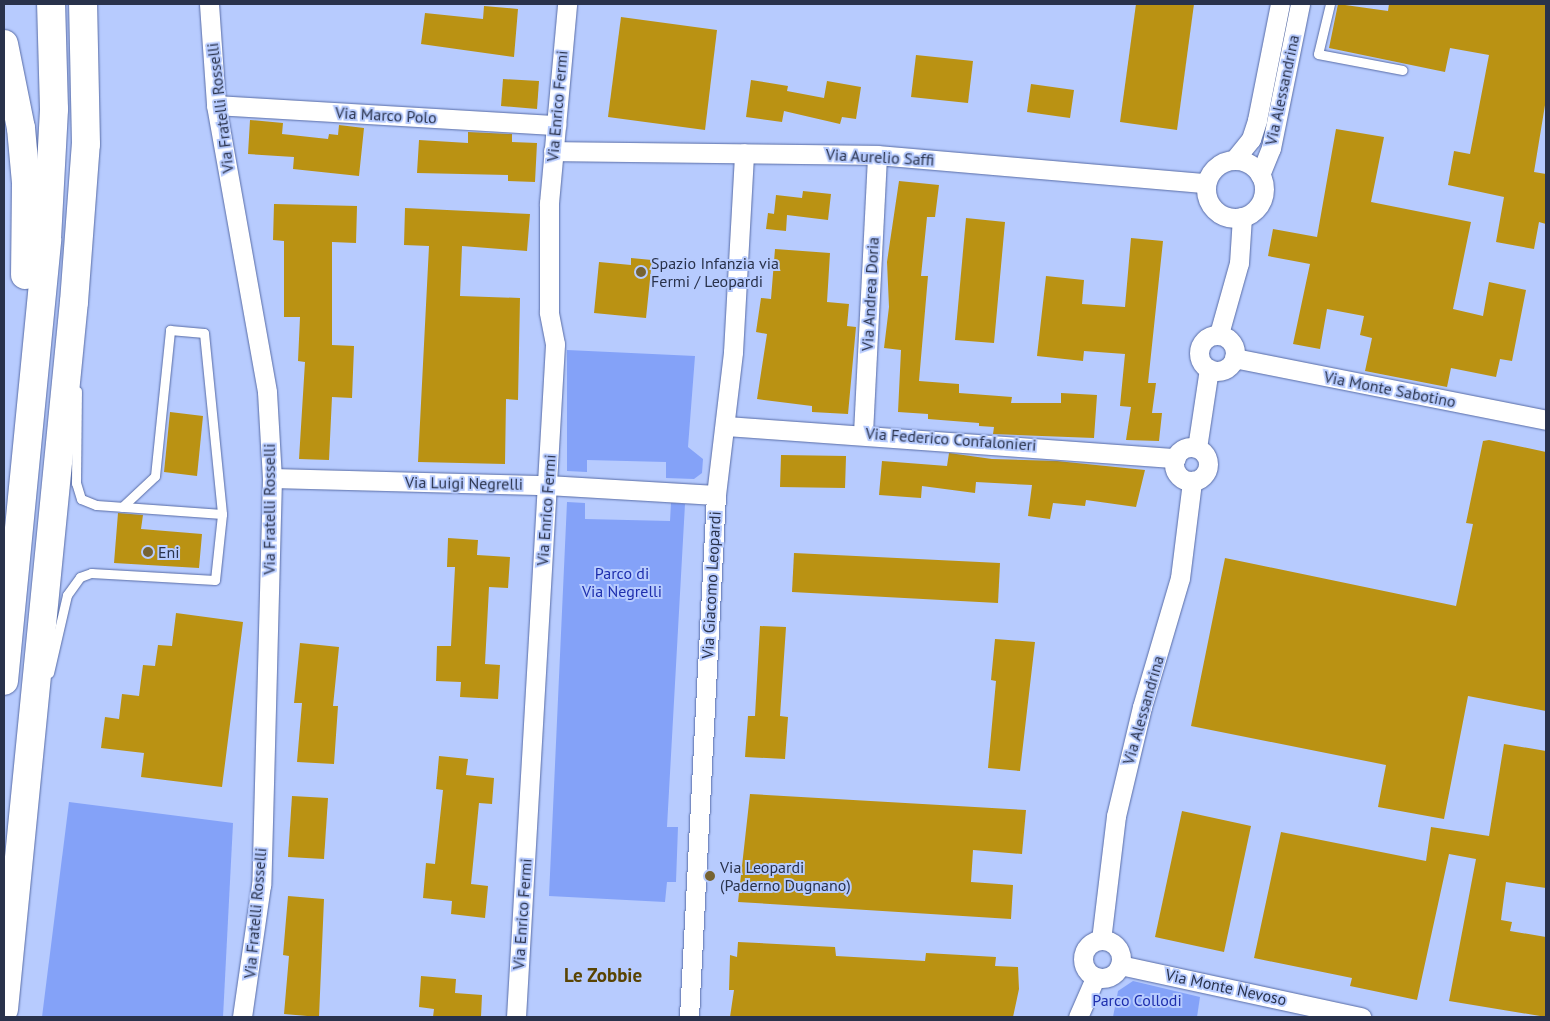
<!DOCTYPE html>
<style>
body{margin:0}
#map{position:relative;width:1550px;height:1021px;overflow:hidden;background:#b7cbfe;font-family:"PT Sans",sans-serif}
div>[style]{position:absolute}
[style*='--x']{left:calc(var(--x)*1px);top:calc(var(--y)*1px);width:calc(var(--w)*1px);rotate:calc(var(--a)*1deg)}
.green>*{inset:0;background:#84a2f8}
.building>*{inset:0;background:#ba9213}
.roads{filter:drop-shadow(0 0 1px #586ca6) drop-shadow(0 0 1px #586ca6)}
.lane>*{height:9px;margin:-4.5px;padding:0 4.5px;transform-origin:4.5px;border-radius:4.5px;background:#fff}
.street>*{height:19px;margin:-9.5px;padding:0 9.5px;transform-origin:9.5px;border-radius:9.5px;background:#fff}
.street>.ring{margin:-9.5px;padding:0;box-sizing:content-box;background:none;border:19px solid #fff;border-radius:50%}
.highway>*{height:28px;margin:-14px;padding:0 14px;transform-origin:14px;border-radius:14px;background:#fff}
.dots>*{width:14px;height:14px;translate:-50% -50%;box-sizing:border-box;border:2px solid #b7cbfe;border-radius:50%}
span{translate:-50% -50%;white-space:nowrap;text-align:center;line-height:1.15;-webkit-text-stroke:4px #b7cbfe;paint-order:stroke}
.street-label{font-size:16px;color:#29324b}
.poi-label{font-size:16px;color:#29324b}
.left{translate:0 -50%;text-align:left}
.park-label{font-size:16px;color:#1d2ead}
.quarter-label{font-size:19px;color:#594403;font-weight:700}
.frame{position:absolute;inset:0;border:5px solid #29324b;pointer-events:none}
</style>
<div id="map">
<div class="green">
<div style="clip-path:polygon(567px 350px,695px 356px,688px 447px,703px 459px,702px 473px,694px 479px,666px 478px,666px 462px,587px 460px,587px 472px,567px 471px)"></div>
<div style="clip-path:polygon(567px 502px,585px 503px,585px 519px,670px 521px,671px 503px,685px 504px,667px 827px,678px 827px,676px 882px,667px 882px,665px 902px,549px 896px)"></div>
<div style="clip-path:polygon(69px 802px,233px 823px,223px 1017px,42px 1017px)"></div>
<div style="clip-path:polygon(1133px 981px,1200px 997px,1197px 1017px,1113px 1017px,1118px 991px)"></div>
</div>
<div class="building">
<div style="clip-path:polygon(1136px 4px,1194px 4px,1177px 130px,1120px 122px)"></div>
<div style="clip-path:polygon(1338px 4px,1388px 11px,1389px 4px,1546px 4px,1546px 99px,1534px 172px,1546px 174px,1546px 224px,1539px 222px,1534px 249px,1496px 242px,1504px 197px,1448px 185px,1454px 151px,1470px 154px,1489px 55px,1450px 48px,1445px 72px,1329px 48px)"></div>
<div style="clip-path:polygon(484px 6px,518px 9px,514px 57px,421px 44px,425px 13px,483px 19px)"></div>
<div style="clip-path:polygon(621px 17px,717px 30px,705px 130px,608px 117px)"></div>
<div style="clip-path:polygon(916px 55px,973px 61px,968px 103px,911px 97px)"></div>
<div style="clip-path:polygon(503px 79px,539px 81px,537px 109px,501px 106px)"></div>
<div style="clip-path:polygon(751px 80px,788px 86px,787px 91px,824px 98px,827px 81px,861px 87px,856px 119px,842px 117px,840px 124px,784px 111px,782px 122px,746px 117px)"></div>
<div style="clip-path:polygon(1031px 84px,1074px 90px,1070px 118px,1027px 112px)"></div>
<div style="clip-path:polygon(250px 120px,283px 123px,282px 134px,328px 139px,329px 134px,338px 135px,339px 125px,364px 128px,359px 176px,293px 169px,294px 157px,248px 154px)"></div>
<div style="clip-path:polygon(1336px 129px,1384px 137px,1371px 202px,1471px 222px,1453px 309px,1483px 316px,1489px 282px,1526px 290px,1512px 361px,1500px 359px,1496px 377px,1451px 368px,1447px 387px,1365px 371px,1372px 338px,1360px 335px,1364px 316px,1327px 309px,1320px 349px,1293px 344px,1310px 264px,1268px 256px,1273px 229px,1317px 237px)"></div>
<div style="clip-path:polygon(468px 132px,512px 134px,512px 142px,537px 143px,535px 182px,508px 181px,508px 175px,417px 173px,419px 140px,468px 143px)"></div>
<div style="clip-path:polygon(899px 181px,939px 185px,935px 217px,927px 217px,921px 276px,928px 276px,919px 381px,959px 384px,959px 393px,1012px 397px,1011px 403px,1061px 403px,1061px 393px,1097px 395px,1094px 438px,993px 434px,994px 427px,979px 426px,979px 423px,928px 419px,928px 414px,898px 412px,901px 350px,884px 348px,889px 307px,887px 262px)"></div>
<div style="clip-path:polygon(803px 191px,831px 194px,828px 220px,787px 215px,786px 231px,766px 229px,768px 213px,781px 215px,774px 214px,776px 195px,802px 198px)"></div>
<div style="clip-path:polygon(274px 204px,357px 206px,356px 243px,332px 242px,332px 345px,354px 346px,352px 398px,332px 397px,329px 460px,299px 459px,305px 362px,298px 361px,300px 317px,284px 317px,284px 241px,273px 240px)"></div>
<div style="clip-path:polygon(405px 208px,530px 214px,527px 251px,462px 246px,460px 296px,520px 298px,518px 400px,506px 399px,505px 464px,418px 462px,429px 246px,404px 245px)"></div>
<div style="clip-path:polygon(966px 218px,1005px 222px,994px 343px,955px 340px)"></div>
<div style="clip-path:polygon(1131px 238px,1163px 241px,1148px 383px,1156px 383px,1152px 413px,1162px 413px,1159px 441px,1126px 440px,1131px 407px,1120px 406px,1125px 354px,1084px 351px,1083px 361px,1037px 356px,1046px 276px,1084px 280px,1082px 304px,1125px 307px)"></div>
<div style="clip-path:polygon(775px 249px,830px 253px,827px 302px,849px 304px,847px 326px,856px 327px,848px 414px,812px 412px,812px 406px,757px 399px,767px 334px,756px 332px,761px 298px,771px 299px)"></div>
<div style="clip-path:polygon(631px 258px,652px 260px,646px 318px,594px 313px,599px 262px,631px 265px)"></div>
<div style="clip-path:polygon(170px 412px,203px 416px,197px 476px,164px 472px)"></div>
<div style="clip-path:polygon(1489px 440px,1546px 452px,1546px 711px,1468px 696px,1444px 819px,1378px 807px,1386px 765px,1191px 726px,1225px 558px,1456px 606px,1473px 524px,1466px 523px,1483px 441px)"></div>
<div style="clip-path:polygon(949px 453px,992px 459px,1057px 461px,1145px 470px,1136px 507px,1086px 500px,1085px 506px,1053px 503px,1050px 519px,1028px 516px,1032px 485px,976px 482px,975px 493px,922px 486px,921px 498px,879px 495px,882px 461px,947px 466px)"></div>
<div style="clip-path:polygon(781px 455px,846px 456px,845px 488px,780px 487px)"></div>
<div style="clip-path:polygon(118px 513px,143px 515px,141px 529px,202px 534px,199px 568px,114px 563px)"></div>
<div style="clip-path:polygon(448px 538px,478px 540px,477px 555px,510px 557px,508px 588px,489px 587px,485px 664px,500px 665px,498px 699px,460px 697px,461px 682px,436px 681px,437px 646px,451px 646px,455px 567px,447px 567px)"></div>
<div style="clip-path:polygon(794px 553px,1000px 563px,998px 603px,792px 592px)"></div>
<div style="clip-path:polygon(176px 613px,243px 622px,222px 787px,141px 777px,144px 753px,101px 748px,105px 717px,119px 719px,122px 694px,139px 696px,143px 665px,155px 666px,158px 645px,172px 646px)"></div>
<div style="clip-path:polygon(760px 626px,786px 627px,780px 716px,788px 717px,785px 759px,745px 757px,748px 716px,755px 716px)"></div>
<div style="clip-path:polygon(995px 639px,1035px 642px,1020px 771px,988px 768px,996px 681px,991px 680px)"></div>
<div style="clip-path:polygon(300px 643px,339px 647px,333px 706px,338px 706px,334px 764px,297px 762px,302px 703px,294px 703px)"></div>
<div style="clip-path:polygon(1504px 744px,1546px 751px,1546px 888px,1506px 882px,1501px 920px,1512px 922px,1510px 931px,1546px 937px,1546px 1017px,1449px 1001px,1476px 859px,1449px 854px,1417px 1000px,1350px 986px,1352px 978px,1254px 958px,1281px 832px,1426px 861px,1431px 827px,1489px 836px)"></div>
<div style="clip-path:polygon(439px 756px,468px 759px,466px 775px,494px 778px,492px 804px,479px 803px,471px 884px,488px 886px,485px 918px,451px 914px,452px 901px,423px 898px,426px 863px,435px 864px,443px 790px,436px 789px)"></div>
<div style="clip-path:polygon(750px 794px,1026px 810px,1022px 854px,973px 850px,971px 882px,1013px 885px,1011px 919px,738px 902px)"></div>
<div style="clip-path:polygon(292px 796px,328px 798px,324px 859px,288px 857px)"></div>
<div style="clip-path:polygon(1182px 811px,1251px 826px,1224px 952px,1155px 937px)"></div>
<div style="clip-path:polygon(288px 896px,324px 899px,319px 1017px,284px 1014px,289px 956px,283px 955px)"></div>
<div style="clip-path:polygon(738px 942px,835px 947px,836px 956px,925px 961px,926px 953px,996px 957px,995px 966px,1018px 967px,1019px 989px,1013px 1017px,730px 1017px,734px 990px,729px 990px,730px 955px,737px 957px)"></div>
<div style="clip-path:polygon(421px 976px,456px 979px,455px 993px,482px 995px,481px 1017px,433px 1017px,434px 1009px,419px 1007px)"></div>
</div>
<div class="roads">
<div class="lane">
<div style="--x:1330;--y:4;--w:51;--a:103.5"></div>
<div style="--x:1318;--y:54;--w:86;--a:10.7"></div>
<div style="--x:122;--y:507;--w:45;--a:-43.2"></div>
<div style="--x:155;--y:476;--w:147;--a:-84.1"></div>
<div style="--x:170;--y:330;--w:34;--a:5"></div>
<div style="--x:204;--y:333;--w:182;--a:84.3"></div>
<div style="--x:49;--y:673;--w:80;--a:-77"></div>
<div style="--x:67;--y:595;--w:22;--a:-54"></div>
<div style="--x:80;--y:577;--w:12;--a:-20"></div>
<div style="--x:91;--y:573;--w:124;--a:3.2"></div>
<div style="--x:215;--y:580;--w:66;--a:-83.9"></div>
<div style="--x:222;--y:514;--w:126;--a:-175.9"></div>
<div style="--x:96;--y:505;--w:16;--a:-158"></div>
<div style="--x:81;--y:499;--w:17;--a:-107"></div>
<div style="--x:76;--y:483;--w:92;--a:-89.4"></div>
</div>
<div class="street">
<div style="--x:209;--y:4;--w:101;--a:86"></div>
<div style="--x:216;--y:105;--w:291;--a:79.9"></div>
<div style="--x:267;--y:392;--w:86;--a:86.7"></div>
<div style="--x:272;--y:478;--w:407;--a:91.5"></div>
<div style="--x:261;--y:885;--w:133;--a:98.2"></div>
<div style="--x:216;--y:105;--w:341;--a:3.4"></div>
<div style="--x:553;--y:151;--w:324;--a:0.7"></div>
<div style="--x:877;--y:155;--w:330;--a:4.9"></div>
<div style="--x:1234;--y:160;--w:27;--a:-51"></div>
<div style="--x:1251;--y:139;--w:20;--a:-72"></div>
<div style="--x:1257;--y:120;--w:118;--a:-78.8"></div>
<div class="ring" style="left:1206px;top:160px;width:39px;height:39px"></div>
<div style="--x:1260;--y:175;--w:29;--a:-68"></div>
<div style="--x:1271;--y:148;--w:147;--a:-78.6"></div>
<div style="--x:1219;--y:334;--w:74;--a:-74.3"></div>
<div style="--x:1239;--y:263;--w:46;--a:-86.3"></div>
<div class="ring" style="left:1199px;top:335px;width:17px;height:17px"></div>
<div style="--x:1234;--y:358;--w:318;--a:11.2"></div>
<div style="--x:726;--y:426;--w:451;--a:4.1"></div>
<div style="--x:863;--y:433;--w:278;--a:-87.1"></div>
<div class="ring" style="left:1174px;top:447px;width:15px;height:15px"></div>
<div style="--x:1197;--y:448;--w:80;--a:-81.4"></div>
<div style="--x:272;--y:478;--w:275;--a:1.5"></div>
<div style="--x:547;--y:485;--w:169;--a:3.4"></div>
<div style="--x:1101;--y:940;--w:125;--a:-83.1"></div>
<div style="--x:1116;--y:816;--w:112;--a:-76.6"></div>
<div style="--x:1142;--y:707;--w:134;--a:-73.6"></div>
<div style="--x:1180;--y:578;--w:98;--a:-82.9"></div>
<div class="ring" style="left:1083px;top:940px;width:19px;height:19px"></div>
<div style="--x:1120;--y:965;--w:247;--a:12.2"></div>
<div style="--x:516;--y:1017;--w:674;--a:-86.68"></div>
<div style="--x:555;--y:344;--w:33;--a:-101"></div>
<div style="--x:549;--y:312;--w:109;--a:-90"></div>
<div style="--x:549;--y:203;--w:200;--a:-84.8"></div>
<div style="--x:689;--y:1017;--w:523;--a:-87.04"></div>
<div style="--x:716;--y:495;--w:144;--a:-83.2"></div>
<div style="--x:733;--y:352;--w:199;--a:-86.8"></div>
<div style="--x:1078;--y:1017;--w:43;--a:-66.4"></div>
</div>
<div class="highway">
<div style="--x:4;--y:44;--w:86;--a:78.6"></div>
<div style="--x:21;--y:128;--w:55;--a:84.8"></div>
<div style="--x:26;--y:183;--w:92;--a:90.6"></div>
<div style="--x:4;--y:681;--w:444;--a:-84.4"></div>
<div style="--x:47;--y:239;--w:130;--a:-86.9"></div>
<div style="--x:54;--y:109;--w:105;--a:-91.6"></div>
<div style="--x:4;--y:1009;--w:710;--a:-84.35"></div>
<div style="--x:74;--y:302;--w:158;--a:-85.7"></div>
<div style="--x:86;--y:144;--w:140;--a:-91.2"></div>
</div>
</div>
<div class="dots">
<div style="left:641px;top:272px;background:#766332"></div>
<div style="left:148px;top:552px;background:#766332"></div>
<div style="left:710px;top:876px;background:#766332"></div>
</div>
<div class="street-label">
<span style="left:1282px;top:90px;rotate:-78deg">Via Alessandrina</span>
<span style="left:557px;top:106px;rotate:-85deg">Via Enrico Fermi</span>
<span style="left:220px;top:108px;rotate:-97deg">Via Fratelli Rosselli</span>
<span style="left:386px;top:115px;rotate:3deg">Via Marco Polo</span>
<span style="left:880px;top:157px;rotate:3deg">Via Aurelio Saffi</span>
<span style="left:870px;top:294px;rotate:-87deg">Via Andrea Doria</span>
<span style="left:1390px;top:389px;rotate:11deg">Via Monte Sabotino</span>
<span style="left:951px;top:439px;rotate:4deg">Via Federico Confalonieri</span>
<span style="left:464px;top:483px;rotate:1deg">Via Luigi Negrelli</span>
<span style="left:269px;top:509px;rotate:-90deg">Via Fratelli Rosselli</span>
<span style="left:546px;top:510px;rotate:-86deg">Via Enrico Fermi</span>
<span style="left:711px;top:585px;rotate:-87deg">Via Giacomo Leopardi</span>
<span style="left:1143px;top:710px;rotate:-74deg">Via Alessandrina</span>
<span style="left:255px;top:913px;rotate:-85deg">Via Fratelli Rosselli</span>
<span style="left:522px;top:914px;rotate:-86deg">Via Enrico Fermi</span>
<span style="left:1226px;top:987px;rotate:12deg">Via Monte Nevoso</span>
</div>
<div class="poi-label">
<span class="left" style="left:651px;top:272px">Spazio Infanzia via<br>Fermi / Leopardi</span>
<span class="left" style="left:158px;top:552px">Eni</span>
<span class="left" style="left:720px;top:876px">Via Leopardi<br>(Paderno Dugnano)</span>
</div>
<div class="park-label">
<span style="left:622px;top:582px">Parco di<br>Via Negrelli</span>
<span style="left:1137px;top:1000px">Parco Collodi</span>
</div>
<div class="quarter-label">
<span style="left:603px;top:976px">Le Zobbie</span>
</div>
<div class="frame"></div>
</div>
